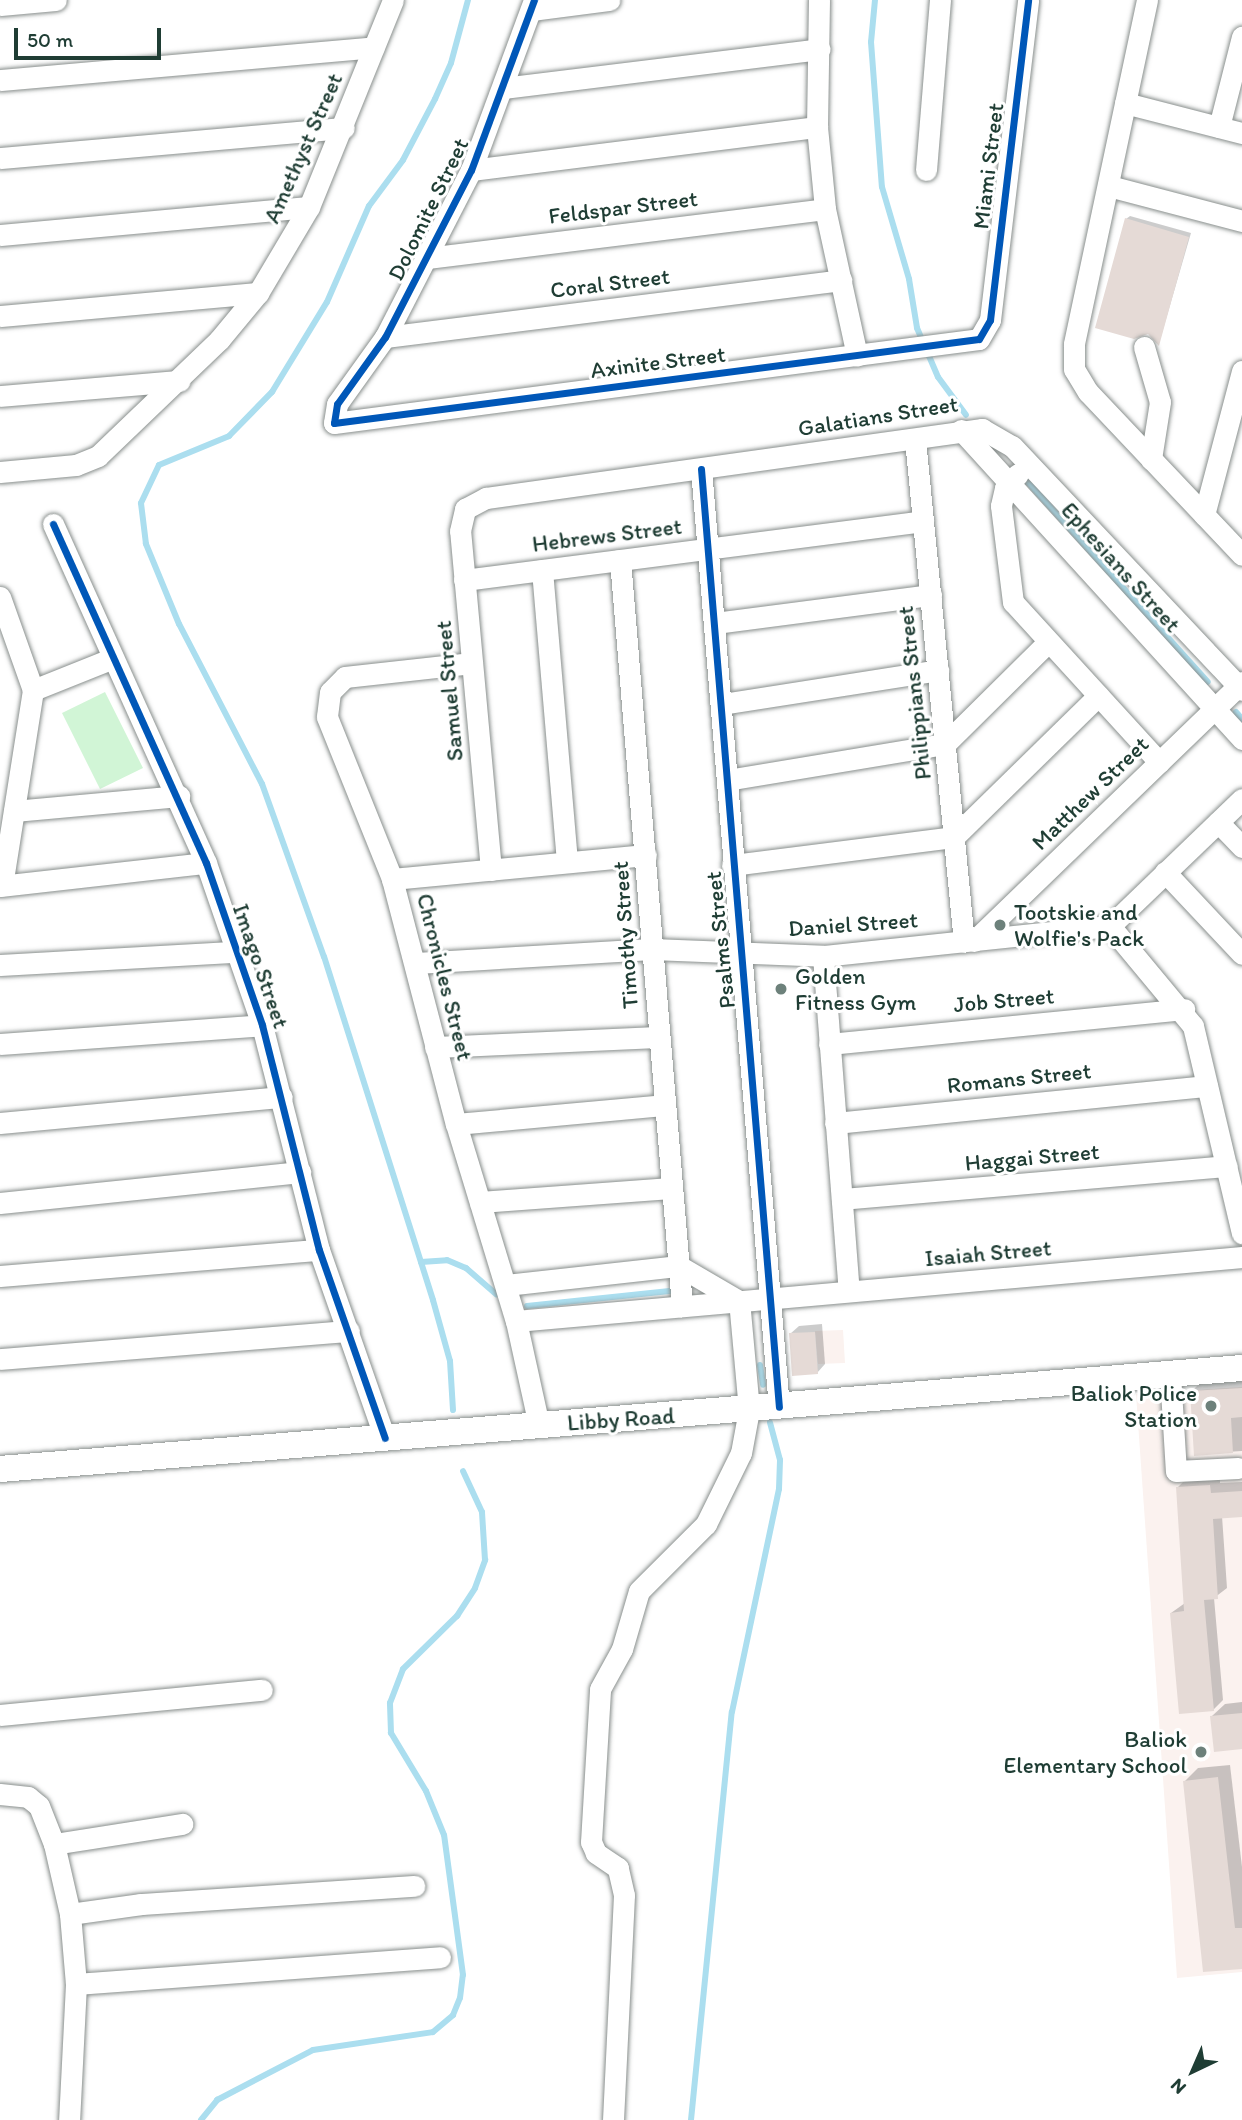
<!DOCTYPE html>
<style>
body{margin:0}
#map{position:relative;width:1242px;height:2120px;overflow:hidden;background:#fff;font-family:Itim,sans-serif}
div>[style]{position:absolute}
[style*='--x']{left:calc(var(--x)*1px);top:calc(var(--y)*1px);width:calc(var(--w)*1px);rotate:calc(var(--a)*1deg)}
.built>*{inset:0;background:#fbf2ef}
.green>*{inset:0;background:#d1f5d6}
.shadow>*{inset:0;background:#0003}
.stream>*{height:6px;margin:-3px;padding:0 3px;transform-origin:3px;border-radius:3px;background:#abdeef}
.building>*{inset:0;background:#e5dad6}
.roads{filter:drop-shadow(0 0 2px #898f8d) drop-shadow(0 0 2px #898f8d)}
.minor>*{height:21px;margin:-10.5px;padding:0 10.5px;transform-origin:10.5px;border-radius:10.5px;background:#fff}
.major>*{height:26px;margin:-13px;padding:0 13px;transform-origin:13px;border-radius:13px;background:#fff}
.cycleway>*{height:7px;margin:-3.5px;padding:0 3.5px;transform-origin:3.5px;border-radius:3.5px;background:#0057b8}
.dots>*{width:19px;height:19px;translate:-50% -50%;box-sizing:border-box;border:4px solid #fff;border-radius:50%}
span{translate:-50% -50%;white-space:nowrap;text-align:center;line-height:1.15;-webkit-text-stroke:6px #fff;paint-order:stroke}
.street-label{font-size:23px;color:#1f3d34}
.poi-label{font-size:23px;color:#1f3d34}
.left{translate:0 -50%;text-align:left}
.right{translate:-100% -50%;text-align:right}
.north{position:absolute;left:1158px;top:2036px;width:70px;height:70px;-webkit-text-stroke:5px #fff;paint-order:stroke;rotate:224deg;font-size:19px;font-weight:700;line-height:28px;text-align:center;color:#1f3d34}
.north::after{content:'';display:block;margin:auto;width:24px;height:32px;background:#1f3d34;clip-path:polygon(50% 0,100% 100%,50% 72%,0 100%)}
.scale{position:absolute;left:14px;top:28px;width:147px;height:32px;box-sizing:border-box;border:4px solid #1f3d34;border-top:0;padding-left:9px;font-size:21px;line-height:24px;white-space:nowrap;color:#1f3d34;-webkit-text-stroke:5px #fff;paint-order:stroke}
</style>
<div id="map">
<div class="built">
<div style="clip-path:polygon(843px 1330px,845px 1363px,818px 1364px,815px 1331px)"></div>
<div style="clip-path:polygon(1242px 1387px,1242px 1972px,1177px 1978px,1136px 1394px)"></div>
</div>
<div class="green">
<div style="clip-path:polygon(105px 692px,143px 768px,100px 789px,62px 713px)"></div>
</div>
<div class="shadow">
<div style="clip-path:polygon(1130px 216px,1191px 233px,1159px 343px,1126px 219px)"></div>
<div style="clip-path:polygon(822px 1324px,825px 1364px,817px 1373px,790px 1334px,799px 1326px)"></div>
<div style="clip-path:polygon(1242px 1379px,1242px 1451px,1196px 1454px,1191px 1392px,1201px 1382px)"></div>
<div style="clip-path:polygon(1220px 1476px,1220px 1483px,1242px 1482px,1242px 1515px,1222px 1516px,1227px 1588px,1214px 1598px,1223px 1700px,1213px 1710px,1171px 1613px,1185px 1603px,1178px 1487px,1188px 1477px)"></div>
<div style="clip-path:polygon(1242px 1702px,1242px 1747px,1212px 1716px,1225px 1704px)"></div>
<div style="clip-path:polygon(1230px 1765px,1242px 1867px,1242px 1967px,1185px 1781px,1198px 1768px)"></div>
</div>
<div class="stream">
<div style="--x:875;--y:0;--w:42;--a:95.4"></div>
<div style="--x:871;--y:42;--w:145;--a:85.7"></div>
<div style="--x:882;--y:187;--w:96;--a:73.6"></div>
<div style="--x:909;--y:279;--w:50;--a:80.7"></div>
<div style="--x:917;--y:328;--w:53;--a:66.8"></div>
<div style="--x:938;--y:377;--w:47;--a:53.6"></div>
<div style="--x:1025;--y:479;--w:273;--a:48"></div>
<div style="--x:1236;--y:712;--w:9;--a:49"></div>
<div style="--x:421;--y:1262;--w:26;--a:-4"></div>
<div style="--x:447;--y:1260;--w:21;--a:23"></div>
<div style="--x:466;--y:1268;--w:40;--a:41"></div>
<div style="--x:527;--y:1306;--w:153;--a:-6"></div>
<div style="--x:760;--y:1365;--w:20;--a:81"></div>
<div style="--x:453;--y:1410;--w:49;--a:-93.5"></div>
<div style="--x:450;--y:1361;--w:63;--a:-105.6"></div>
<div style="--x:433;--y:1300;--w:360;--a:-107.6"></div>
<div style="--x:324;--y:957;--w:184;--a:-109.7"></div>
<div style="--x:262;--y:784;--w:180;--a:-117.4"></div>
<div style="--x:179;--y:624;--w:87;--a:-112.4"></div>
<div style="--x:146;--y:544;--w:41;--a:-97"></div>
<div style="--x:141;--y:503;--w:42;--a:-64.7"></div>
<div style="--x:159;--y:465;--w:76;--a:-22.5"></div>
<div style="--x:229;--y:436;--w:62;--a:-45.7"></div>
<div style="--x:272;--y:392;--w:105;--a:-58.6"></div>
<div style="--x:327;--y:302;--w:105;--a:-66.4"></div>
<div style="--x:369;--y:206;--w:57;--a:-53.5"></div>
<div style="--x:403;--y:160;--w:69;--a:-62.3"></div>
<div style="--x:435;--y:99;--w:39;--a:-66"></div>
<div style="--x:451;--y:63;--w:65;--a:-74.9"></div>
<div style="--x:201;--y:2120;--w:26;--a:-51"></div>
<div style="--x:217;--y:2100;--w:108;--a:-27.5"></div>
<div style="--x:313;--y:2050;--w:121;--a:-8.5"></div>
<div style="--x:433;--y:2032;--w:26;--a:-40"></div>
<div style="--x:453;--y:2015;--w:18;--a:-68"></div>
<div style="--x:460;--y:1998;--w:23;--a:-83"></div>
<div style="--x:463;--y:1975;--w:141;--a:-97.7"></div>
<div style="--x:444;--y:1835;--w:48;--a:-112.2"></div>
<div style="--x:426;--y:1791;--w:68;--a:-121.1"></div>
<div style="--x:391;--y:1733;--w:30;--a:-92"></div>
<div style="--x:390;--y:1703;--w:36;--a:-69"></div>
<div style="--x:403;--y:1669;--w:76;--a:-44.5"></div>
<div style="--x:457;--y:1616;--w:33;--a:-57"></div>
<div style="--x:475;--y:1588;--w:30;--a:-70"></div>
<div style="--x:485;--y:1560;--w:48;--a:-93.6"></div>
<div style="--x:482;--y:1512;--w:45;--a:-114.9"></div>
<div style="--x:691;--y:2120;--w:410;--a:-84.3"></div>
<div style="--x:732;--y:1712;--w:228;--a:-78.1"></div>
<div style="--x:779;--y:1489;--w:29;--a:-88"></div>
<div style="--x:780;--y:1460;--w:39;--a:-105"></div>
</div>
<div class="building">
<div style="clip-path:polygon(1125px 218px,1189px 237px,1159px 346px,1148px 334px,1134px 339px,1095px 328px)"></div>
<div style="clip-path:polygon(815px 1332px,818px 1374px,792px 1376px,789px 1333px)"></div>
<div style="clip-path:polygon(1242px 1388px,1242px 1417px,1231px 1418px,1233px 1453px,1194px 1456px,1190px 1391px)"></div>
<div style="clip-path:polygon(1210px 1485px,1211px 1493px,1242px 1491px,1242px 1517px,1213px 1519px,1218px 1599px,1204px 1600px,1214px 1711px,1179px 1714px,1170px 1613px,1184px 1611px,1176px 1487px)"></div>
<div style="clip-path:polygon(1242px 1713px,1242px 1749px,1214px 1752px,1210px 1716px)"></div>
<div style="clip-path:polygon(1218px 1777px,1235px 1928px,1242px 1928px,1242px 1969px,1203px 1972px,1183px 1781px)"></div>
</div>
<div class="roads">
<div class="minor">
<div style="--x:534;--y:0;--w:181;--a:110.3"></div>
<div style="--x:471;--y:170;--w:188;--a:117.2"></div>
<div style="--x:385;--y:337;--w:82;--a:125.6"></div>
<div style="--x:337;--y:404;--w:19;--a:99"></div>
<div style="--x:334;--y:423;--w:650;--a:-7.42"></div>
<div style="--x:979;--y:339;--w:22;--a:-60"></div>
<div style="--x:990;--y:320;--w:322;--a:-83.2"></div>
<div style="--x:819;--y:0;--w:127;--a:90.9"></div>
<div style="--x:817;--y:127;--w:82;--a:84.4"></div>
<div style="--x:825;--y:209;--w:150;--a:77.7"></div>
<div style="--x:1147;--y:0;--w:352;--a:102"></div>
<div style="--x:1074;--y:344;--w:25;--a:90"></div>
<div style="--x:1074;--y:369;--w:27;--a:59"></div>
<div style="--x:1088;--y:392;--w:224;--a:46.6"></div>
<div style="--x:0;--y:5;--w:56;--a:-5.1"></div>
<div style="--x:532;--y:10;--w:78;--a:-7.4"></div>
<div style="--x:0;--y:80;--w:375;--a:-5"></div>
<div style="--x:503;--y:88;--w:319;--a:-7"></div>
<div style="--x:1125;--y:103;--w:121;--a:14.4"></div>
<div style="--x:1219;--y:127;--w:93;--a:-75.7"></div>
<div style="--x:0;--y:158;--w:345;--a:-5"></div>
<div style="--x:471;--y:170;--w:349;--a:-7.1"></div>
<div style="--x:926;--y:170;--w:171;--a:-85.3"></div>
<div style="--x:1109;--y:186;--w:138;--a:14.7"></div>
<div style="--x:0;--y:235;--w:310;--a:-5.2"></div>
<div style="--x:427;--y:258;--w:401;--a:-7"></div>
<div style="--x:0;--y:316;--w:259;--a:-5.1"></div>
<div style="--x:385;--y:337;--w:460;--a:-7.1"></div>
<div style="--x:1144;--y:347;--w:57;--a:73.8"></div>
<div style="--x:1160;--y:402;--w:58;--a:99"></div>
<div style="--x:0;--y:396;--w:180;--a:-4.8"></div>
<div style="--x:961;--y:430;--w:418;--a:47.7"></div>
<div style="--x:915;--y:439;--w:505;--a:84.44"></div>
<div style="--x:701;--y:469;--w:941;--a:85.25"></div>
<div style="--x:0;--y:472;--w:76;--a:-5.3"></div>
<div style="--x:76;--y:465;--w:24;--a:-22"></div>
<div style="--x:98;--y:456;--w:168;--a:-43.8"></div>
<div style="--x:219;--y:340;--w:61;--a:-50.3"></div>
<div style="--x:258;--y:293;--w:100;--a:-59.3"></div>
<div style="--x:309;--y:207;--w:223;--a:-67.9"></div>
<div style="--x:1018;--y:474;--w:19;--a:133"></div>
<div style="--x:1005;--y:488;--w:18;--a:103"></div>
<div style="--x:1001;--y:506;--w:97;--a:82.9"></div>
<div style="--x:1013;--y:602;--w:217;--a:47.6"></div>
<div style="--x:1204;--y:515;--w:149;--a:-75.2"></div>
<div style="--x:53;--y:524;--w:372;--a:65.7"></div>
<div style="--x:206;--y:863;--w:171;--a:70.9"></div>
<div style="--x:262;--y:1025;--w:232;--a:75.8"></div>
<div style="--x:319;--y:1250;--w:199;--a:70.7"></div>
<div style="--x:620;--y:560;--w:749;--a:85.25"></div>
<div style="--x:542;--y:570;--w:293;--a:85.1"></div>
<div style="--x:464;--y:580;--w:463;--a:-7.3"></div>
<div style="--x:0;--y:597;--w:99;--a:70.5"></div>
<div style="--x:33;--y:690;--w:198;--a:99"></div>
<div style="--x:715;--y:623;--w:218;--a:-7.4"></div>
<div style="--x:472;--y:663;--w:128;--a:173.7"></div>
<div style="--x:345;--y:677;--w:21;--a:135"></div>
<div style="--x:330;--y:692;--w:25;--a:97"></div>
<div style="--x:327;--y:717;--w:175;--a:68.1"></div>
<div style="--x:392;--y:879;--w:253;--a:75.4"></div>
<div style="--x:456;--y:1124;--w:206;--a:73.1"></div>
<div style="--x:516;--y:1321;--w:107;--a:77.6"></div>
<div style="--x:33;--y:690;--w:86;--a:-21.8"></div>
<div style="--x:722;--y:704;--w:219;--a:-8.9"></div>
<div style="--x:727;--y:780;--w:221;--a:-9.4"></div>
<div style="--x:945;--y:744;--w:145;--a:-44.7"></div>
<div style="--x:14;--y:811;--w:166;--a:-5.2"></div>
<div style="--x:1218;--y:822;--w:35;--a:46"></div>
<div style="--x:732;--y:865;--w:224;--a:-7.2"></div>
<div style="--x:954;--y:837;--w:202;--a:-44.4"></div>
<div style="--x:491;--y:870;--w:340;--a:-95.2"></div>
<div style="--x:460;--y:531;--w:23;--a:-77"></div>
<div style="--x:465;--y:509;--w:24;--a:-28"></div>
<div style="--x:486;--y:498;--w:501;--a:-7.92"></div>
<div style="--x:982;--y:429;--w:34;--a:30"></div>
<div style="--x:1012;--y:446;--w:335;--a:46.7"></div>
<div style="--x:1165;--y:872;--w:112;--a:46.8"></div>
<div style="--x:392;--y:879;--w:255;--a:-5.4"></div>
<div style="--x:0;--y:886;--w:207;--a:-6.4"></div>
<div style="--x:1110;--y:926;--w:130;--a:50.3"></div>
<div style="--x:1193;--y:1026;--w:213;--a:76.7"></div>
<div style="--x:974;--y:941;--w:373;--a:-44"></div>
<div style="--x:823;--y:956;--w:336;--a:85.6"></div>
<div style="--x:416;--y:963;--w:236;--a:-3.4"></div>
<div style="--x:652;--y:949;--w:171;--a:2.3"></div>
<div style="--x:823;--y:956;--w:289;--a:-6"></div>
<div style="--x:1110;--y:926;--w:183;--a:-43.9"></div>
<div style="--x:0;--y:965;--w:236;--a:-3.2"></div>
<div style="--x:0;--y:1044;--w:263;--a:-4.1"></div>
<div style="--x:829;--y:1044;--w:357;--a:-5.6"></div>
<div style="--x:435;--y:1047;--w:223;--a:-2.6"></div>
<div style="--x:0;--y:1123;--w:283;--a:-5.3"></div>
<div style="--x:835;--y:1123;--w:374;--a:-5.7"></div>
<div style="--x:456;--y:1124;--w:208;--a:-5.2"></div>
<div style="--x:842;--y:1199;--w:386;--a:-4.9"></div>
<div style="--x:480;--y:1202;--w:191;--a:-4.2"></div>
<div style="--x:0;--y:1203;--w:302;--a:-5.9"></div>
<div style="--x:0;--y:1276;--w:320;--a:-4.7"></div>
<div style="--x:506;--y:1285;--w:174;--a:-6.3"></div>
<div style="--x:679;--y:1266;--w:69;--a:30.3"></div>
<div style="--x:516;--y:1321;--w:729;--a:-5.04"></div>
<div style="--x:0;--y:1359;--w:350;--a:-4.6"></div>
<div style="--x:1170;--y:1374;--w:97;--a:86.5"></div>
<div style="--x:1176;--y:1471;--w:62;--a:-2.8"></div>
<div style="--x:0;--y:1715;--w:263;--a:-5.5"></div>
<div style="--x:0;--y:1794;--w:28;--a:6"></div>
<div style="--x:28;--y:1797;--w:14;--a:39"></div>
<div style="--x:39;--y:1806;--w:41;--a:68.5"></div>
<div style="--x:54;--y:1844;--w:72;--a:77.1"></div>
<div style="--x:70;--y:1914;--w:70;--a:85.1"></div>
<div style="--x:76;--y:1984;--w:136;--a:92.9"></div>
<div style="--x:54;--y:1844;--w:130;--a:-8.9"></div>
<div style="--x:70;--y:1914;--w:72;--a:-8"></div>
<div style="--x:141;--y:1904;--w:274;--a:-3.8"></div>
<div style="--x:76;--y:1984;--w:365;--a:-4.2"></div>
<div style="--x:613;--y:2120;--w:225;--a:-87.2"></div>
<div style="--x:624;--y:1895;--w:28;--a:-103"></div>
<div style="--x:618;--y:1868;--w:27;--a:-146"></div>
<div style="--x:596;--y:1853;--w:12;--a:-114"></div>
<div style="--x:591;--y:1842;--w:153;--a:-86.6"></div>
<div style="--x:600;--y:1689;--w:46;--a:-61.2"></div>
<div style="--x:622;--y:1649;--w:60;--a:-73.7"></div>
<div style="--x:639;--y:1591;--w:95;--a:-45"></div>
<div style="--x:706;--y:1524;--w:79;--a:-63.8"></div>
<div style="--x:741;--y:1453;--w:44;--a:-79.5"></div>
<div style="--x:749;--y:1410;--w:109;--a:-95.2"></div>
</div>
<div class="major">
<div style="--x:0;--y:1469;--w:1246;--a:-4.65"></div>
</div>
</div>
<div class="cycleway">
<div style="--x:534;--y:0;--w:181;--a:110.3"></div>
<div style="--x:471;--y:170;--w:188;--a:117.2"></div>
<div style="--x:385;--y:337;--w:82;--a:125.6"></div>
<div style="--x:337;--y:404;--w:19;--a:99"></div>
<div style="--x:334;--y:423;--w:650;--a:-7.42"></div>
<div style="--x:979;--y:339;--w:22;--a:-60"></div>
<div style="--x:990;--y:320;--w:322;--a:-83.2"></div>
<div style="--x:701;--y:469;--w:941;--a:85.25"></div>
<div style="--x:53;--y:524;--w:372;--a:65.7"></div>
<div style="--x:206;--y:863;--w:171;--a:70.9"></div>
<div style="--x:262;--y:1025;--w:232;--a:75.8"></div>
<div style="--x:319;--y:1250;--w:199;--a:70.7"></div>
</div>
<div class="dots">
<div style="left:1000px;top:925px;background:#6d817b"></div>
<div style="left:781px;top:989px;background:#6d817b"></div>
<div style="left:1211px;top:1406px;background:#6d817b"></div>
<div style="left:1201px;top:1752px;background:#6d817b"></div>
</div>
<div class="street-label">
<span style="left:303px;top:148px;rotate:-66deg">Amethyst Street</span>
<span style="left:988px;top:166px;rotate:-83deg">Miami Street</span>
<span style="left:623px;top:207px;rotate:-7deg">Feldspar Street</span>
<span style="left:428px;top:209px;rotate:-64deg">Dolomite Street</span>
<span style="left:610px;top:283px;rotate:-7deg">Coral Street</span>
<span style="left:658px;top:362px;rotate:-7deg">Axinite Street</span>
<span style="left:878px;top:416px;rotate:-9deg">Galatians Street</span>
<span style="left:607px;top:535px;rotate:-7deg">Hebrews Street</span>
<span style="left:1121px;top:567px;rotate:48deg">Ephesians Street</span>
<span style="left:449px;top:691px;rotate:-95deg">Samuel Street</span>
<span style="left:914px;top:693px;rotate:-96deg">Philippians Street</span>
<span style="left:1090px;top:793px;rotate:-44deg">Matthew Street</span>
<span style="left:853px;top:924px;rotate:-4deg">Daniel Street</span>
<span style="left:625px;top:935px;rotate:-94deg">Timothy Street</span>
<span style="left:720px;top:940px;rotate:-96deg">Psalms Street</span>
<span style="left:261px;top:966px;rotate:71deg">Imago Street</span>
<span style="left:445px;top:977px;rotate:76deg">Chronicles Street</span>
<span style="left:1004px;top:1000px;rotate:-5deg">Job Street</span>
<span style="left:1019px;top:1078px;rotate:-6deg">Romans Street</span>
<span style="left:1032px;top:1157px;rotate:-5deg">Haggai Street</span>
<span style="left:988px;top:1253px;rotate:-5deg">Isaiah Street</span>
<span style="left:621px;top:1419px;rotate:-4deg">Libby Road</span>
</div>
<div class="poi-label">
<span class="left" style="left:1014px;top:925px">Tootskie and<br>Wolfie's Pack</span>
<span class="left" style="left:795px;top:989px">Golden<br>Fitness Gym</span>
<span class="right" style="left:1197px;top:1406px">Baliok Police<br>Station</span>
<span class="right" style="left:1187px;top:1752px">Baliok<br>Elementary School</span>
</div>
<div class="north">N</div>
<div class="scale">50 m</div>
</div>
